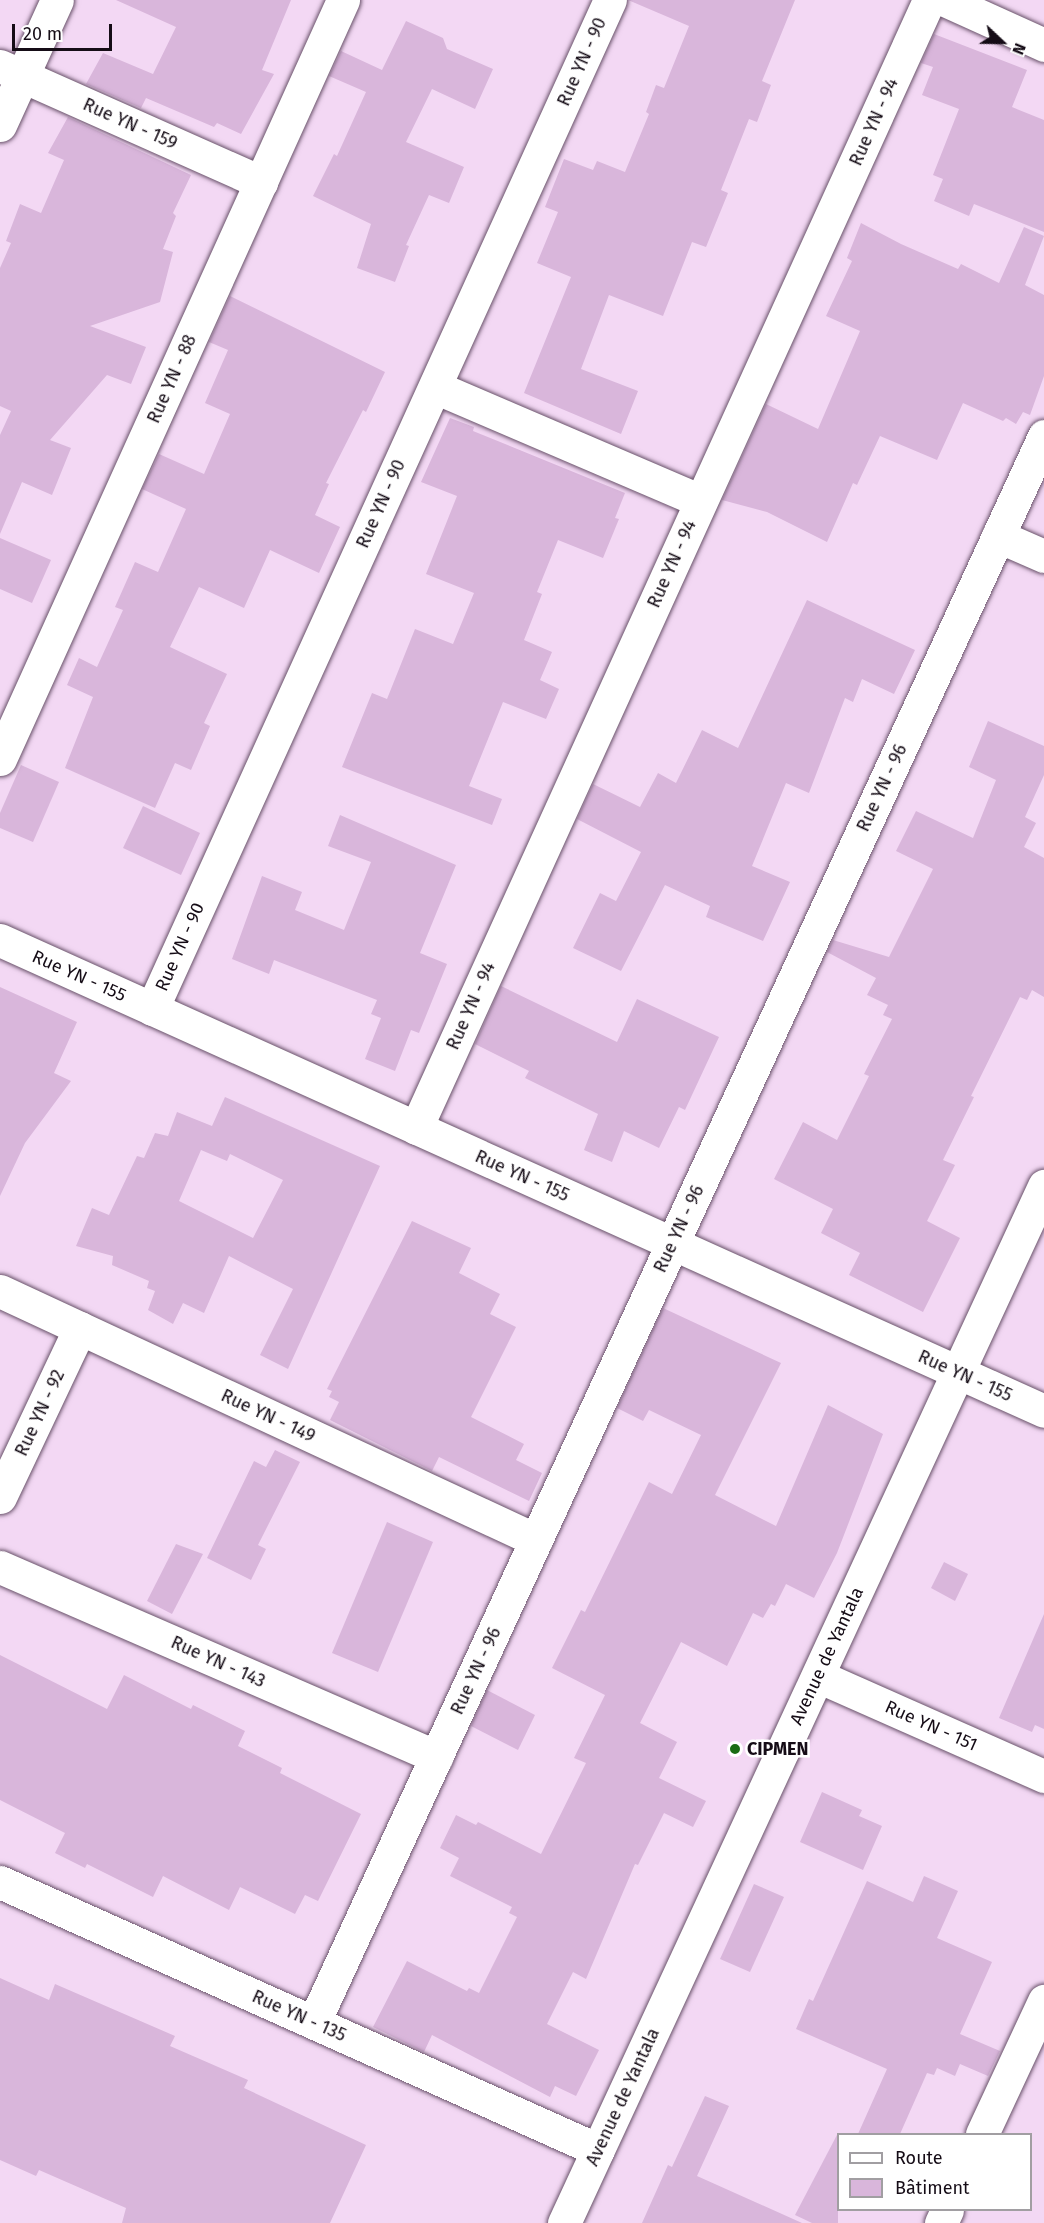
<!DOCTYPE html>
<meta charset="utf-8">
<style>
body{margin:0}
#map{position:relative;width:1044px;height:2223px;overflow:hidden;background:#f3d8f4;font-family:"Fira Sans",sans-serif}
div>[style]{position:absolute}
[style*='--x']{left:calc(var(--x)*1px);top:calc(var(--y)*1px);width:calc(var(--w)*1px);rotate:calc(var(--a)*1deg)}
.building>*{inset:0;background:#d9b6db}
.roads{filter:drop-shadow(0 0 2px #685169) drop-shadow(0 0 2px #685169)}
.street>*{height:33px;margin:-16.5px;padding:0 16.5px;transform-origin:16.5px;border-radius:16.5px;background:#fff}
.dots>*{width:16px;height:16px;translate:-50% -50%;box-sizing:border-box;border:3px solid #fff;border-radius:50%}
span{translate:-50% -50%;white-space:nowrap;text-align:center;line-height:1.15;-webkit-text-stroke:5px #fff;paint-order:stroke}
.street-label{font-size:18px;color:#150c16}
.poi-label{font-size:18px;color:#150c16;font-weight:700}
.left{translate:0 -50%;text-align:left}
.legend{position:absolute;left:837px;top:2133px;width:195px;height:78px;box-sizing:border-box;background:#fff;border:2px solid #a19ea2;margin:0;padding:8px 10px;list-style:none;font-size:18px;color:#150c16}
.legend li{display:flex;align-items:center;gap:12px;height:30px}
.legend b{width:30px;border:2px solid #a19ea2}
.north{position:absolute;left:972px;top:12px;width:60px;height:60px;-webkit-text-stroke:4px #fff;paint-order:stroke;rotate:112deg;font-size:16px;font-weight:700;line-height:24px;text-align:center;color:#150c16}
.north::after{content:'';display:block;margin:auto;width:21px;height:27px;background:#150c16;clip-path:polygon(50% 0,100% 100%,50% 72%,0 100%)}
.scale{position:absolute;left:12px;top:24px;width:100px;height:27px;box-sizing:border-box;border:3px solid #150c16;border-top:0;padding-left:8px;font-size:18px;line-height:21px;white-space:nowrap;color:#150c16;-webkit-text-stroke:4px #fff;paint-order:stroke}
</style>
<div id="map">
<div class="building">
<div style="clip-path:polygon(116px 0,291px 0,262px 70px,274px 74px,241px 134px,217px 123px,214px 127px,146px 98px,141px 108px,86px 84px,103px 53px,153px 74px,176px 27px)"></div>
<div style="clip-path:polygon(628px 0,795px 0,762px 81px,771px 85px,757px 122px,749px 119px,721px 190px,728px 193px,706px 247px,692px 242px,663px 316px,609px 295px,581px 369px,638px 391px,621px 434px,524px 393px,571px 277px,537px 263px,558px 212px,545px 207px,564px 159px,593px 170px,597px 161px,625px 172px,649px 114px,646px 112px,656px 85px,664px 88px,689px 26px)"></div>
<div style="clip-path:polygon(406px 21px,443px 38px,447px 49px,493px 69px,475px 109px,432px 89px,406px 142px,464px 167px,449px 203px,429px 195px,406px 245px,409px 246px,395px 282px,357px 268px,371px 224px,313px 196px,334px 154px,337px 156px,366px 92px,329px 76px,341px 51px,382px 70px)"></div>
<div style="clip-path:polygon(934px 34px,1027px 70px,1012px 107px,1044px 120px,1044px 232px,974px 204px,969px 216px,934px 201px,943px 179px,933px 175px,959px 109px,922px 95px,933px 67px,921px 63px)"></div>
<div style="clip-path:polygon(68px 117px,191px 175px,173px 213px,176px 216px,163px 249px,173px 252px,160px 302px,90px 326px,146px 347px,131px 384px,107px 375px,50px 440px,71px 448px,52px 495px,22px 482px,0 534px,0 435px,11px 411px,0 406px,0 268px,11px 243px,6px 241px,20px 204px,41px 213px,64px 160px,48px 153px)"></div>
<div style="clip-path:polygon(861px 223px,901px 244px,958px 269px,961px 264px,999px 283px,1024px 227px,1044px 236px,1025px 285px,1044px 295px,1044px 376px,1030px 415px,1023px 412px,1016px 424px,1006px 418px,1003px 421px,963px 403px,937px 460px,880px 436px,857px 485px,853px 483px,827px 542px,767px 512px,722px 500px,766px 404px,818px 429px,860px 331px,826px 316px,852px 261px,847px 258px)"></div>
<div style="clip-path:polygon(230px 296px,385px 372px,366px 412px,363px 410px,326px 483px,329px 484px,315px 515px,340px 527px,319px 573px,270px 550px,244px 608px,199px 587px,170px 647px,227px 674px,204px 723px,210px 726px,191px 770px,175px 763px,155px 808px,65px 768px,93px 697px,67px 685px,79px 658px,97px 667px,123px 610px,115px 607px,135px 562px,158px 572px,186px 509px,142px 489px,159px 454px,204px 474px,230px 414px,205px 403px,228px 350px,209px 342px)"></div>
<div style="clip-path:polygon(450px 418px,474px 427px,473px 431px,625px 493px,615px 518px,619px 519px,603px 558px,558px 540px,537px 592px,542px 594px,524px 640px,552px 652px,540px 680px,559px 689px,546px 719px,503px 702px,469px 786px,502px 799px,492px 825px,342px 767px,372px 693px,387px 699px,415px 629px,453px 644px,474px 593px,426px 574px,457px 496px,421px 482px)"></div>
<div style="clip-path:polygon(0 538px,51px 560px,32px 603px,0 589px)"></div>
<div style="clip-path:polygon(807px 600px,915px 650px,894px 694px,862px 679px,853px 702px,845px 698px,809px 793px,786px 783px,752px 866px,790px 882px,763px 941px,706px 917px,710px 906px,665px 885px,621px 971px,573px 948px,600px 893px,616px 901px,641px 852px,577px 819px,593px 784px,640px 807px,658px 773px,676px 783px,702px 730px,738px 748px)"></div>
<div style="clip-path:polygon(988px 721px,1044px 746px,1044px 775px,1025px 817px,1036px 823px,1024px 847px,1044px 858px,1044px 997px,1032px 990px,1027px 1000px,1020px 997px,971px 1096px,974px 1097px,943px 1160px,955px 1165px,927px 1221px,960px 1238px,923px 1312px,849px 1275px,860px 1253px,821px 1233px,833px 1209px,774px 1179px,803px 1122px,837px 1140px,869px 1076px,864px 1074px,892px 1019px,883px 1015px,888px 1005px,867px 995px,876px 978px,827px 952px,833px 940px,889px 957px,933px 869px,896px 851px,916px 811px,973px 838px,996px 780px,969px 767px)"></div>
<div style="clip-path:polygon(21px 765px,59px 782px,33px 842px,0 828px,0 813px)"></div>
<div style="clip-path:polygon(143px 806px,200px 833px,181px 875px,123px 848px)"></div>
<div style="clip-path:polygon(340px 815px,456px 865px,420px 953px,447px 964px,419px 1033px,411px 1030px,395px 1071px,365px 1059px,381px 1018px,371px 1014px,377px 1000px,274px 960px,269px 974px,232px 959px,262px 876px,302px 892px,295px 910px,344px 930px,371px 862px,328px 846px)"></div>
<div style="clip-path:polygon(501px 986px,617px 1042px,637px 999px,719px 1037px,685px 1110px,679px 1107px,659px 1148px,624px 1131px,612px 1162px,584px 1150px,598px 1114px,525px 1078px,529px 1071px,475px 1044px)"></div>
<div style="clip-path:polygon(0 987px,77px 1022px,54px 1073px,71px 1081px,25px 1143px,0 1196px)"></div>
<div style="clip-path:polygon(evenodd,225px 1097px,380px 1166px,288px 1369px,260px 1355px,293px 1289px,229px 1256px,204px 1313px,183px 1303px,173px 1324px,148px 1310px,155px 1291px,147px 1288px,149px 1281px,112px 1265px,113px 1256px,76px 1246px,92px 1208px,109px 1215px,137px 1156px,144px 1158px,155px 1133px,168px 1136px,177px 1112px,212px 1126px,225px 1097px,201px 1150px,227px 1161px,230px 1154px,283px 1180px,253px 1238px,179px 1201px,201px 1150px)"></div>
<div style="clip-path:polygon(412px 1221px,471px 1248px,459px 1273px,500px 1294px,490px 1314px,516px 1327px,471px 1417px,524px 1444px,516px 1460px,542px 1473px,529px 1501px,439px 1457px,432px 1471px,330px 1420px,339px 1402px,329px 1397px,332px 1391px,327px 1389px)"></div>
<div style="clip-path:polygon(663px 1308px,781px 1363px,715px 1495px,776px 1526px,828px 1405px,883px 1434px,837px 1553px,814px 1598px,786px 1584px,775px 1606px,771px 1604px,763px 1618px,753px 1613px,727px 1666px,681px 1642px,640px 1723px,677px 1742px,659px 1778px,706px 1801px,693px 1827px,664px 1813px,638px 1865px,635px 1864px,586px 1979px,573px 1972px,547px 2024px,599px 2050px,576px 2096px,555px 2086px,550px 2097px,432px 2035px,424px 2052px,373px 2027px,407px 1961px,467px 1991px,469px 1988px,479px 1993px,517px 1917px,509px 1913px,512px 1907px,450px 1876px,459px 1858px,440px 1848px,456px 1815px,476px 1825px,478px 1822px,541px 1854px,586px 1763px,574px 1758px,605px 1695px,552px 1668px,581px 1610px,585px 1612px,649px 1482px,672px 1494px,701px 1435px,649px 1410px,643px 1421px,617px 1408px)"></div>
<div style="clip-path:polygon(275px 1450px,300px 1462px,258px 1545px,266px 1549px,251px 1580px,207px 1558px,254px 1461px,266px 1467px)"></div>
<div style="clip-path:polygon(387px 1522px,433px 1542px,378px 1672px,332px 1653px)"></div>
<div style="clip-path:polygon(176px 1544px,203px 1554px,172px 1614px,147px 1601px)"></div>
<div style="clip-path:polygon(944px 1562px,968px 1574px,955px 1601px,931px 1588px)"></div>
<div style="clip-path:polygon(1044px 1614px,1044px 1729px,1035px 1725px,1032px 1732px,999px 1718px)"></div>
<div style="clip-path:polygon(0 1655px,107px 1709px,124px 1675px,191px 1709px,193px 1705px,245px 1731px,238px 1746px,282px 1768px,280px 1773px,361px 1814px,318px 1901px,305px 1895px,295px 1914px,240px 1887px,229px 1910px,163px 1876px,153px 1897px,87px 1864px,85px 1868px,55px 1853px,65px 1833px,0 1800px)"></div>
<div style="clip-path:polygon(487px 1690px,535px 1715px,518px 1750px,471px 1726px)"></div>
<div style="clip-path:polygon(822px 1792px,862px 1810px,859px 1816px,882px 1826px,863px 1870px,800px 1842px)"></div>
<div style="clip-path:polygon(924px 1876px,958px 1891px,937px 1938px,992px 1962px,960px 2034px,1000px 2051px,988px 2076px,960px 2064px,955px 2076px,937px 2068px,934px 2075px,927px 2073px,900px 2134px,858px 2134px,887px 2069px,796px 2029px,809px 1999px,813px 2001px,867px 1881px,913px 1902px)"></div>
<div style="clip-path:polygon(754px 1884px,784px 1897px,750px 1972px,720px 1959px)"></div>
<div style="clip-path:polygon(0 1978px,49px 2000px,55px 1984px,175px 2036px,170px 2046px,248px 2080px,244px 2088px,366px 2145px,330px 2223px,122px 2223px,126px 2208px,39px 2170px,36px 2176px,0 2160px)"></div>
<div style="clip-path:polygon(705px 2096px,729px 2106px,697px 2176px,802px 2223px,642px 2223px,668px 2165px,672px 2167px)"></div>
<div style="clip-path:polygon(838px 2133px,838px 2223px,812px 2223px,795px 2215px)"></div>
</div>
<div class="roads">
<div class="street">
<div style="--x:945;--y:0;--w:109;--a:24.4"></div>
<div style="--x:0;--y:66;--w:286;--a:24"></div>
<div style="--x:0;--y:125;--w:137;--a:-65.5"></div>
<div style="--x:435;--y:387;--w:289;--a:23.2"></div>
<div style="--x:998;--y:536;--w:50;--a:23.5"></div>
<div style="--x:0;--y:759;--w:833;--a:-65.68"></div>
<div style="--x:0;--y:940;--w:1145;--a:24.28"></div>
<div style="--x:152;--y:1009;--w:1108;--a:-65.59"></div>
<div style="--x:416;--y:1128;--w:1239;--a:-65.54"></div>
<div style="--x:0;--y:1291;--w:591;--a:24.92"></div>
<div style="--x:0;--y:1497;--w:187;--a:-64.7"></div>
<div style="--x:0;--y:1567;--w:476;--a:23.5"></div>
<div style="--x:818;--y:1676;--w:247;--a:23.9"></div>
<div style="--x:0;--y:1882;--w:655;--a:24.14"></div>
<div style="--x:314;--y:2022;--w:1746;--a:-65.28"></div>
<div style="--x:982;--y:2134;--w:147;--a:-65"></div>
<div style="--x:564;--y:2223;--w:1143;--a:-65.16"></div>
<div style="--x:941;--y:2223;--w:14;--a:-65"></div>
</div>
</div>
<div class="dots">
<div style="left:735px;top:1749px;background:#196c13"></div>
</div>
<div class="street-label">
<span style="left:582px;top:62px;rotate:-66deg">Rue YN - 90</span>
<span style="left:874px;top:122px;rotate:-66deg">Rue YN - 94</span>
<span style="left:130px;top:124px;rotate:24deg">Rue YN - 159</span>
<span style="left:172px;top:379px;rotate:-66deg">Rue YN - 88</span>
<span style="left:381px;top:504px;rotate:-66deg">Rue YN - 90</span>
<span style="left:672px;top:564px;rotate:-66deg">Rue YN - 94</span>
<span style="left:882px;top:788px;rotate:-65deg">Rue YN - 96</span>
<span style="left:180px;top:947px;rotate:-66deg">Rue YN - 90</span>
<span style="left:79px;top:976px;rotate:24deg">Rue YN - 155</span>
<span style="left:471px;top:1006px;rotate:-66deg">Rue YN - 94</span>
<span style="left:522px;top:1176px;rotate:24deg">Rue YN - 155</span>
<span style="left:679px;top:1229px;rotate:-65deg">Rue YN - 96</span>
<span style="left:965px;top:1376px;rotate:24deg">Rue YN - 155</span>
<span style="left:40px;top:1413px;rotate:-65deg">Rue YN - 92</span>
<span style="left:268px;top:1416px;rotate:25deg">Rue YN - 149</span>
<span style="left:827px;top:1656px;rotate:-65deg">Avenue de Yantala</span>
<span style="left:218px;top:1662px;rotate:24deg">Rue YN - 143</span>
<span style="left:476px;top:1671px;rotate:-65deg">Rue YN - 96</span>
<span style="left:931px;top:1726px;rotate:24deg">Rue YN - 151</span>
<span style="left:299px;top:2016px;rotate:24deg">Rue YN - 135</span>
<span style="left:623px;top:2097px;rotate:-65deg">Avenue de Yantala</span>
</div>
<div class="poi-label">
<span class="left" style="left:747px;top:1749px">CIPMEN</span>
</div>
<ul class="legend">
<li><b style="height:8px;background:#fff"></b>Route</li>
<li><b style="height:16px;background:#d9b6db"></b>Bâtiment</li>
</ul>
<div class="north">N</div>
<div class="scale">20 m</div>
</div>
